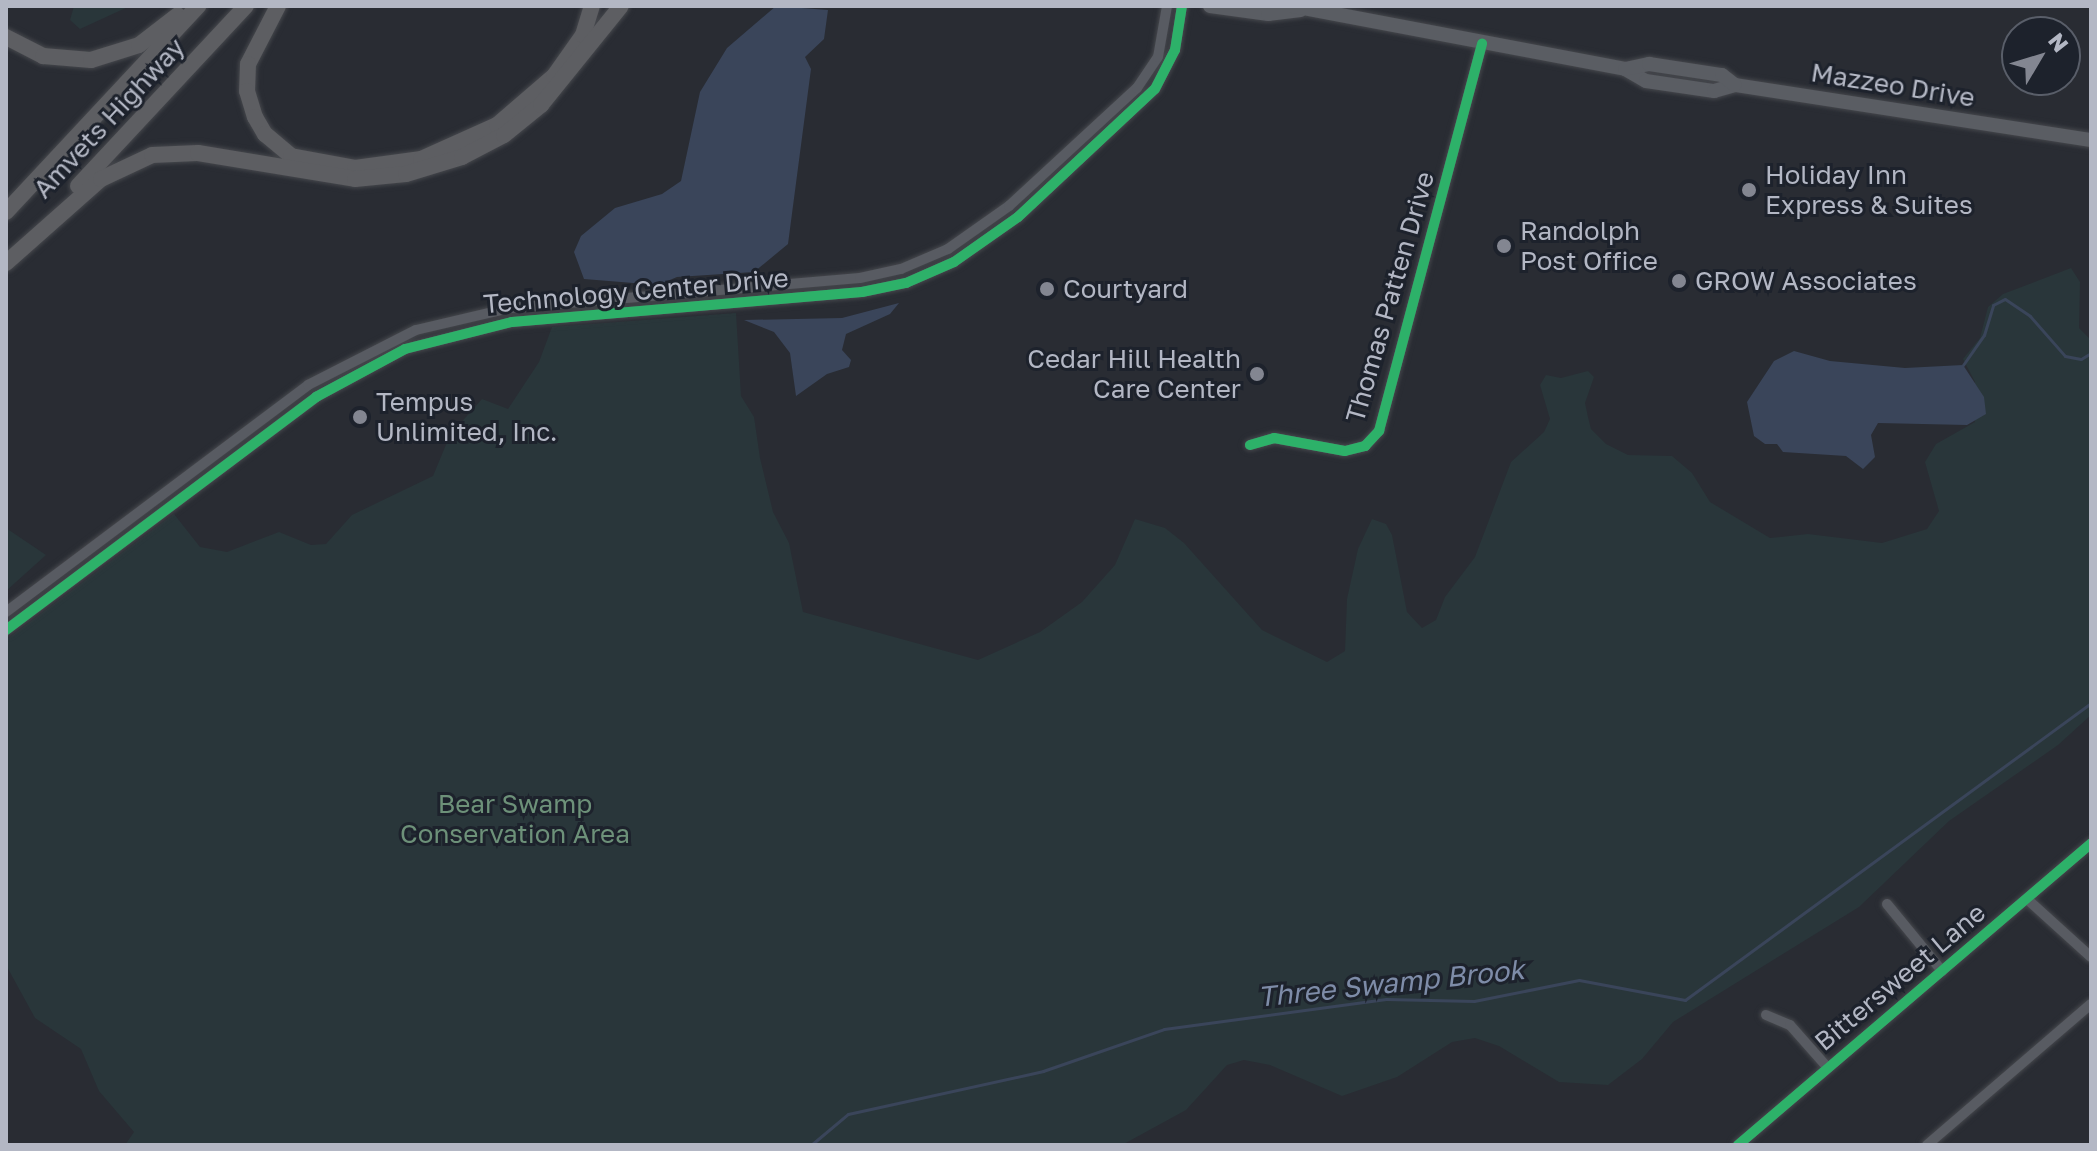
<!DOCTYPE html>
<style>
body{margin:0}
#map{position:relative;width:2097px;height:1151px;overflow:hidden;background:#292c33;font-family:"Golos Text",sans-serif}
div>[style]{position:absolute}
[style*='--x']{left:calc(var(--x)*1px);top:calc(var(--y)*1px);width:calc(var(--w)*1px);rotate:calc(var(--a)*1deg)}
.green>*{inset:0;background:#29363a}
.water>*{inset:0;background:#3a455a}
.stream>*{height:3px;margin:-1.5px;padding:0 1.5px;transform-origin:1.5px;border-radius:1.5px;background:#3a455a}
.roads{filter:drop-shadow(0 0 2px #45474c) drop-shadow(0 0 2px #45474c)}
.minor>*{height:10px;margin:-5px;padding:0 5px;transform-origin:5px;border-radius:5px;background:#585b62}
.major>*{height:14px;margin:-7px;padding:0 7px;transform-origin:7px;border-radius:7px;background:#5a5d63}
.highway>*{height:16px;margin:-8px;padding:0 8px;transform-origin:8px;border-radius:8px;background:#5d5e62}
.cycleway>*{height:10px;margin:-5px;padding:0 5px;transform-origin:5px;border-radius:5px;background:#2db169}
.dots>*{width:22px;height:22px;translate:-50% -50%;box-sizing:border-box;border:4px solid #1d222c;border-radius:50%}
span{translate:-50% -50%;white-space:nowrap;text-align:center;line-height:1.15;-webkit-text-stroke:6px #1d222c;paint-order:stroke}
.street-label{font-size:26px;color:#b3b7c4}
.poi-label{font-size:26px;color:#b3b7c4}
.left{translate:0 -50%;text-align:left}
.right{translate:-100% -50%;text-align:right}
.park-label{font-size:26px;color:#6d9179}
.water-label{font-size:28px;color:#7e8ca8;font-style:italic}
.frame{position:absolute;inset:0;border:8px solid #b3b7c4;pointer-events:none}
.north{position:absolute;left:2001px;top:16px;width:80px;height:80px;box-sizing:border-box;background:#1d222c;border:2px solid #595e69;border-radius:50%;rotate:52deg;font-size:22px;font-weight:700;line-height:32px;text-align:center;color:#b3b7c4}
.north::after{content:'';display:block;margin:auto;width:28px;height:36px;background:#838691;clip-path:polygon(50% 0,100% 100%,50% 72%,0 100%)}
</style>
<div id="map">
<div class="green">
<div style="clip-path:polygon(74px 6px,130px 6px,80px 29px,70px 20px)"></div>
<div style="clip-path:polygon(2071px 268px,2080px 282px,2079px 328px,2091px 340px,2091px 715px,2058px 745px,1949px 821px,1859px 907px,1673px 1022px,1642px 1059px,1608px 1085px,1559px 1082px,1499px 1046px,1475px 1038px,1452px 1042px,1397px 1077px,1342px 1096px,1270px 1065px,1244px 1060px,1227px 1065px,1186px 1110px,1122px 1145px,125px 1145px,134px 1132px,99px 1091px,81px 1049px,35px 1018px,6px 965px,6px 640px,174px 514px,200px 547px,227px 552px,279px 532px,311px 545px,326px 544px,352px 515px,433px 476px,450px 435px,482px 399px,508px 409px,539px 362px,552px 327px,736px 313px,741px 396px,754px 417px,760px 458px,773px 512px,789px 543px,803px 612px,978px 660px,1040px 632px,1082px 602px,1115px 565px,1135px 519px,1165px 528px,1184px 543px,1262px 630px,1327px 662px,1345px 651px,1347px 599px,1358px 549px,1372px 519px,1386px 524px,1392px 535px,1407px 612px,1422px 628px,1436px 620px,1445px 597px,1475px 557px,1511px 462px,1544px 432px,1550px 419px,1540px 385px,1546px 375px,1561px 378px,1588px 371px,1594px 377px,1585px 403px,1588px 417px,1591px 429px,1606px 444px,1628px 455px,1672px 456px,1692px 473px,1710px 502px,1770px 538px,1808px 534px,1882px 543px,1927px 529px,1939px 511px,1925px 462px,1936px 444px,1975px 422px,1975px 382px,1963px 359px,1980px 338px,1988px 307px,2003px 294px)"></div>
<div style="clip-path:polygon(6px 528px,46px 555px,6px 591px)"></div>
</div>
<div class="water">
<div style="clip-path:polygon(776px 6px,828px 10px,824px 39px,805px 57px,811px 69px,788px 244px,754px 272px,677px 277px,658px 285px,584px 279px,574px 252px,581px 236px,615px 208px,662px 194px,681px 181px,700px 92px,727px 48px)"></div>
<div style="clip-path:polygon(899px 303px,890px 314px,846px 334px,842px 350px,851px 360px,849px 367px,827px 374px,796px 396px,790px 353px,774px 332px,744px 320px,842px 318px)"></div>
<div style="clip-path:polygon(1794px 351px,1830px 361px,1905px 368px,1963px 365px,1984px 397px,1986px 414px,1967px 425px,1878px 423px,1871px 435px,1875px 457px,1863px 469px,1846px 456px,1783px 452px,1777px 444px,1765px 444px,1754px 436px,1747px 402px,1774px 361px)"></div>
</div>
<div class="stream">
<div style="--x:1963;--y:365;--w:37;--a:-55"></div>
<div style="--x:1984;--y:335;--w:31;--a:-73"></div>
<div style="--x:1993;--y:305;--w:13;--a:-27"></div>
<div style="--x:2005;--y:299;--w:30;--a:34"></div>
<div style="--x:2030;--y:316;--w:53;--a:48.8"></div>
<div style="--x:2065;--y:356;--w:16;--a:11"></div>
<div style="--x:2081;--y:359;--w:12;--a:-31"></div>
<div style="--x:811;--y:1145;--w:48;--a:-40"></div>
<div style="--x:848;--y:1114;--w:200;--a:-12.4"></div>
<div style="--x:1043;--y:1071;--w:128;--a:-19.1"></div>
<div style="--x:1164;--y:1029;--w:224;--a:-7.7"></div>
<div style="--x:1386;--y:999;--w:88;--a:1.3"></div>
<div style="--x:1474;--y:1001;--w:107;--a:-11.3"></div>
<div style="--x:1579;--y:980;--w:108;--a:10.7"></div>
<div style="--x:1685;--y:1000;--w:503;--a:-36.19"></div>
</div>
<div class="roads">
<div class="minor">
<div style="--x:1250;--y:445;--w:25;--a:-16"></div>
<div style="--x:1274;--y:438;--w:72;--a:10.4"></div>
<div style="--x:1345;--y:451;--w:21;--a:-14"></div>
<div style="--x:1365;--y:446;--w:21;--a:-47"></div>
<div style="--x:1379;--y:431;--w:401;--a:-75.1"></div>
<div style="--x:6;--y:612;--w:378;--a:-36.9"></div>
<div style="--x:308;--y:385;--w:121;--a:-27"></div>
<div style="--x:416;--y:330;--w:97;--a:-13.2"></div>
<div style="--x:510;--y:308;--w:351;--a:-4.9"></div>
<div style="--x:860;--y:278;--w:42;--a:-12.4"></div>
<div style="--x:901;--y:269;--w:51;--a:-23.1"></div>
<div style="--x:948;--y:249;--w:75;--a:-35.2"></div>
<div style="--x:1009;--y:206;--w:174;--a:-42.7"></div>
<div style="--x:1137;--y:88;--w:37;--a:-56"></div>
<div style="--x:1158;--y:57;--w:52;--a:-80"></div>
<div style="--x:6;--y:630;--w:388;--a:-36.9"></div>
<div style="--x:316;--y:397;--w:101;--a:-28.3"></div>
<div style="--x:405;--y:349;--w:110;--a:-14.2"></div>
<div style="--x:512;--y:322;--w:351;--a:-4.9"></div>
<div style="--x:862;--y:292;--w:45;--a:-11.6"></div>
<div style="--x:906;--y:283;--w:52;--a:-23.6"></div>
<div style="--x:954;--y:262;--w:78;--a:-35.1"></div>
<div style="--x:1018;--y:217;--w:187;--a:-43.1"></div>
<div style="--x:1155;--y:89;--w:44;--a:-62.9"></div>
<div style="--x:1175;--y:50;--w:45;--a:-81"></div>
<div style="--x:2027;--y:899;--w:86;--a:42.2"></div>
<div style="--x:1887;--y:904;--w:87;--a:50.6"></div>
<div style="--x:1766;--y:1015;--w:26;--a:23"></div>
<div style="--x:1790;--y:1025;--w:57;--a:48.5"></div>
<div style="--x:1738;--y:1145;--w:465;--a:-40.5"></div>
<div style="--x:1927;--y:1145;--w:216;--a:-40.7"></div>
</div>
<div class="major">
<div style="--x:1210;--y:6;--w:59;--a:7.9"></div>
<div style="--x:1268;--y:14;--w:33;--a:-7"></div>
<div style="--x:1293;--y:6;--w:338;--a:10.7"></div>
<div style="--x:1625;--y:69;--w:24;--a:30"></div>
<div style="--x:1646;--y:81;--w:69;--a:8.4"></div>
<div style="--x:1714;--y:91;--w:22;--a:-16"></div>
<div style="--x:1735;--y:85;--w:360;--a:8.8"></div>
<div style="--x:1625;--y:69;--w:25;--a:-12"></div>
<div style="--x:1649;--y:64;--w:74;--a:8.6"></div>
<div style="--x:1722;--y:75;--w:16;--a:38"></div>
</div>
<div class="highway">
<div style="--x:278;--y:6;--w:65;--a:117.3"></div>
<div style="--x:248;--y:64;--w:27;--a:92"></div>
<div style="--x:247;--y:91;--w:27;--a:73"></div>
<div style="--x:255;--y:117;--w:20;--a:60"></div>
<div style="--x:265;--y:134;--w:34;--a:40"></div>
<div style="--x:291;--y:156;--w:65;--a:10.6"></div>
<div style="--x:355;--y:168;--w:67;--a:-7.8"></div>
<div style="--x:421;--y:159;--w:83;--a:-24.1"></div>
<div style="--x:497;--y:125;--w:75;--a:-40.7"></div>
<div style="--x:554;--y:76;--w:50;--a:-54.7"></div>
<div style="--x:583;--y:35;--w:30;--a:-73"></div>
<div style="--x:6;--y:37;--w:42;--a:27.2"></div>
<div style="--x:43;--y:56;--w:48;--a:4.8"></div>
<div style="--x:91;--y:60;--w:50;--a:-17.4"></div>
<div style="--x:139;--y:45;--w:49;--a:-37.6"></div>
<div style="--x:78;--y:186;--w:246;--a:-47"></div>
<div style="--x:6;--y:212;--w:282;--a:-47"></div>
<div style="--x:6;--y:263;--w:127;--a:-41.5"></div>
<div style="--x:101;--y:179;--w:56;--a:-25.2"></div>
<div style="--x:152;--y:155;--w:46;--a:-2.5"></div>
<div style="--x:198;--y:153;--w:159;--a:9.4"></div>
<div style="--x:355;--y:179;--w:51;--a:-5.6"></div>
<div style="--x:406;--y:174;--w:59;--a:-16.9"></div>
<div style="--x:462;--y:157;--w:47;--a:-27.6"></div>
<div style="--x:504;--y:135;--w:48;--a:-39"></div>
<div style="--x:541;--y:105;--w:127;--a:-51.1"></div>
</div>
</div>
<div class="cycleway">
<div style="--x:1250;--y:445;--w:25;--a:-16"></div>
<div style="--x:1274;--y:438;--w:72;--a:10.4"></div>
<div style="--x:1345;--y:451;--w:21;--a:-14"></div>
<div style="--x:1365;--y:446;--w:21;--a:-47"></div>
<div style="--x:1379;--y:431;--w:401;--a:-75.1"></div>
<div style="--x:6;--y:630;--w:388;--a:-36.9"></div>
<div style="--x:316;--y:397;--w:101;--a:-28.3"></div>
<div style="--x:405;--y:349;--w:110;--a:-14.2"></div>
<div style="--x:512;--y:322;--w:351;--a:-4.9"></div>
<div style="--x:862;--y:292;--w:45;--a:-11.6"></div>
<div style="--x:906;--y:283;--w:52;--a:-23.6"></div>
<div style="--x:954;--y:262;--w:78;--a:-35.1"></div>
<div style="--x:1018;--y:217;--w:187;--a:-43.1"></div>
<div style="--x:1155;--y:89;--w:44;--a:-62.9"></div>
<div style="--x:1175;--y:50;--w:45;--a:-81"></div>
<div style="--x:1738;--y:1145;--w:465;--a:-40.5"></div>
</div>
<div class="dots">
<div style="left:1749px;top:190px;background:#838691"></div>
<div style="left:1504px;top:246px;background:#838691"></div>
<div style="left:1679px;top:281px;background:#838691"></div>
<div style="left:1047px;top:289px;background:#838691"></div>
<div style="left:1257px;top:374px;background:#838691"></div>
<div style="left:360px;top:417px;background:#838691"></div>
</div>
<div class="street-label">
<span style="left:1893px;top:85px;rotate:9deg">Mazzeo Drive</span>
<span style="left:109px;top:118px;rotate:-47deg">Amvets Highway</span>
<span style="left:636px;top:291px;rotate:-5deg">Technology Center Drive</span>
<span style="left:1390px;top:297px;rotate:-74deg">Thomas Patten Drive</span>
<span style="left:1900px;top:977px;rotate:-40deg">Bittersweet Lane</span>
</div>
<div class="poi-label">
<span class="left" style="left:1765px;top:190px">Holiday Inn<br>Express &amp; Suites</span>
<span class="left" style="left:1520px;top:246px">Randolph<br>Post Office</span>
<span class="left" style="left:1695px;top:281px">GROW Associates</span>
<span class="left" style="left:1063px;top:289px">Courtyard</span>
<span class="right" style="left:1241px;top:374px">Cedar Hill Health<br>Care Center</span>
<span class="left" style="left:376px;top:417px">Tempus<br>Unlimited, Inc.</span>
</div>
<div class="park-label">
<span style="left:515px;top:819px">Bear Swamp<br>Conservation Area</span>
</div>
<div class="water-label">
<span style="left:1391px;top:983px;rotate:-6deg">Three Swamp Brook</span>
</div>
<div class="frame"></div>
<div class="north">N</div>
</div>
